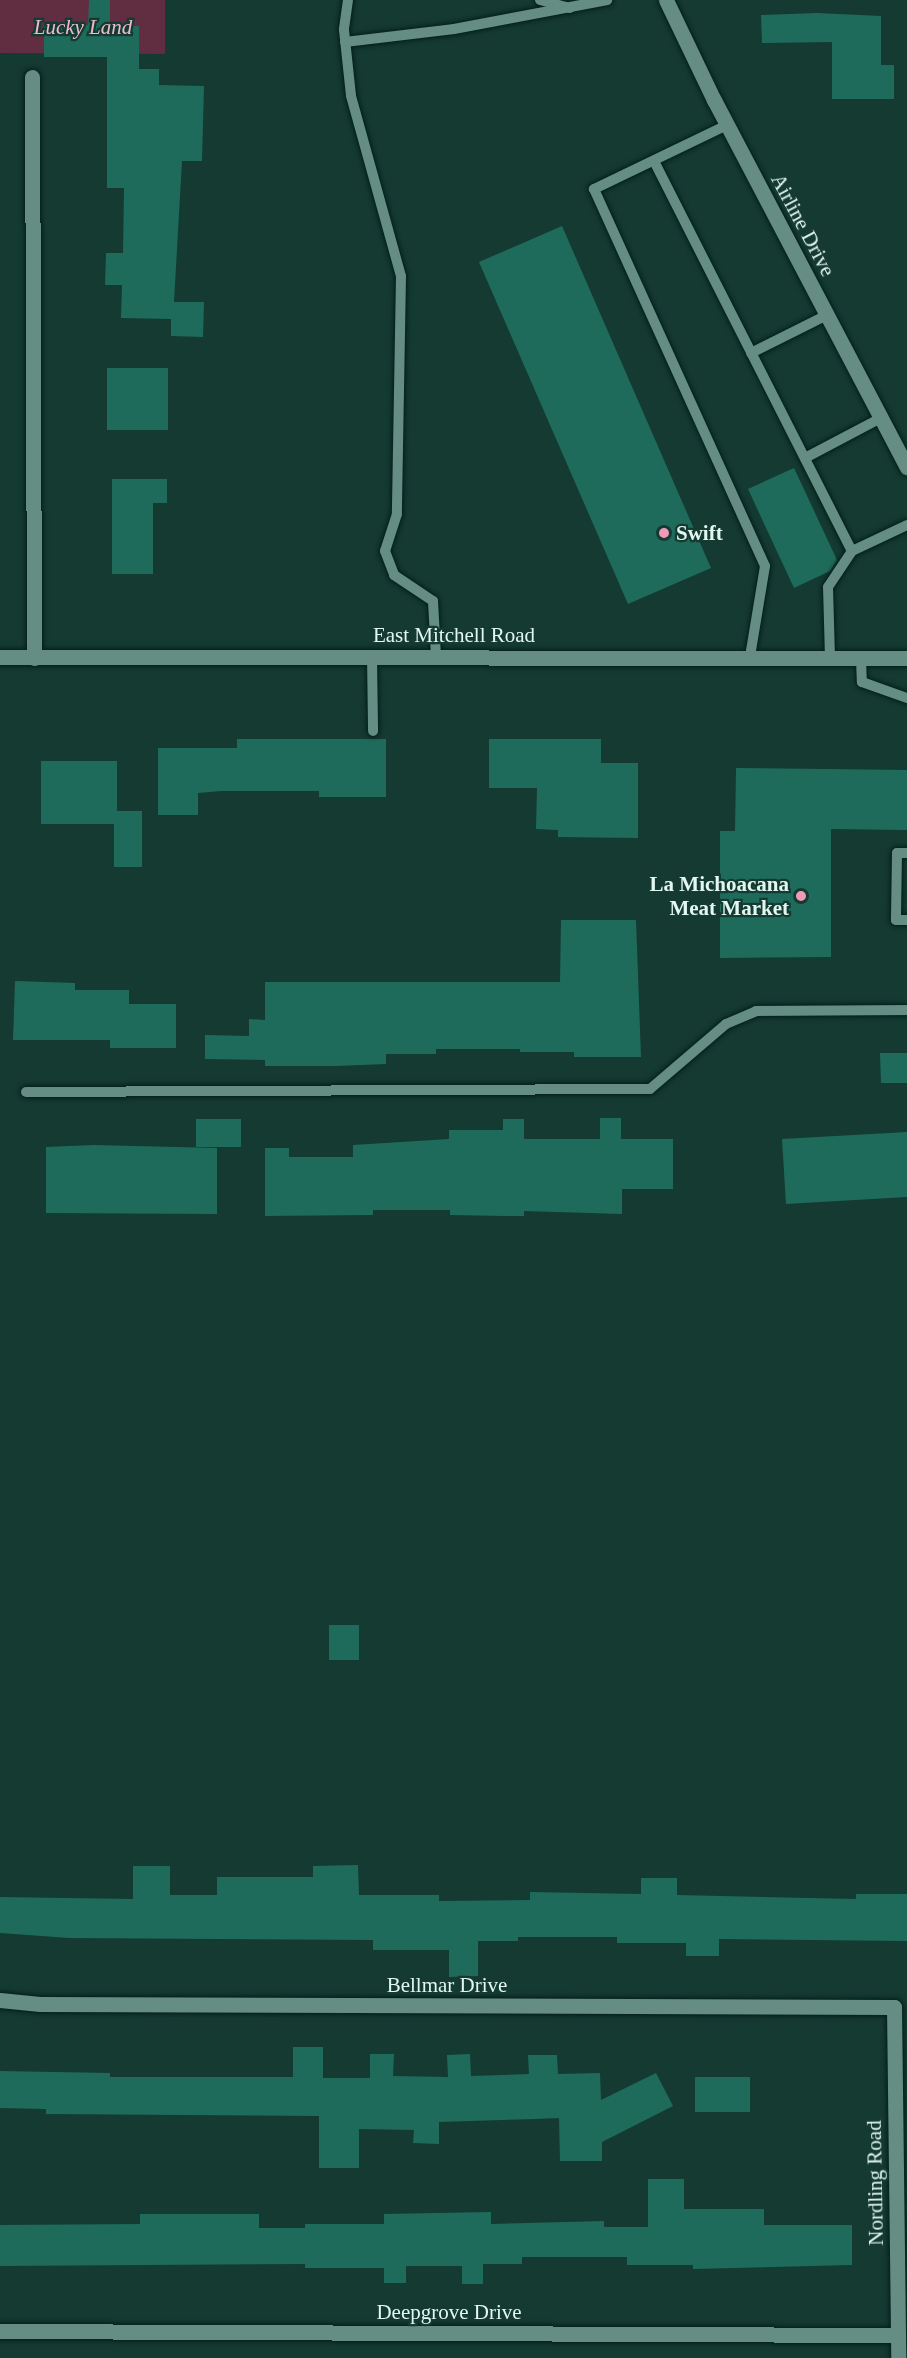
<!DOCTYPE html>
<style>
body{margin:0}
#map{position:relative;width:907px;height:2358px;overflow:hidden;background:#143a32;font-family:"Times New Roman",serif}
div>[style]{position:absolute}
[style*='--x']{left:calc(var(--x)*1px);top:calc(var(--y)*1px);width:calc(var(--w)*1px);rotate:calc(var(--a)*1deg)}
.green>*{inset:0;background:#612d41}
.building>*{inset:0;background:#1f6b5b}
.roads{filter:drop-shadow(0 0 2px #031f1a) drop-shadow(0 0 2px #031f1a)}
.service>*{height:10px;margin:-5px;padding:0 5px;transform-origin:5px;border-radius:5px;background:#668d83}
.minor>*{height:15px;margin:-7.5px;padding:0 7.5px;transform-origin:7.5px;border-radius:7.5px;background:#668d83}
.tertiary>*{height:15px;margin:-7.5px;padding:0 7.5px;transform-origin:7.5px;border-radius:7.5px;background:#668d83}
.secondary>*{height:15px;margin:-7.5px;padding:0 7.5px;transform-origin:7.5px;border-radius:7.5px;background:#668d83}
.dots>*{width:16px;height:16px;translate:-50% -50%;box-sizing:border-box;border:3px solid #143a32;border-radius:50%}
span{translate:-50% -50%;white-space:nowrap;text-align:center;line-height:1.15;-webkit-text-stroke:4.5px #143a32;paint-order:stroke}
.park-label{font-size:21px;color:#efbbcc;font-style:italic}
.street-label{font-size:21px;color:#e3f7f1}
.poi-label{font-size:21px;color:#e3f7f1;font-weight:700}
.left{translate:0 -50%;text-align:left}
.right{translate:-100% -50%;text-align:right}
</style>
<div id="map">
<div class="green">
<div style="clip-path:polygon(0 0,165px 0,165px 54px,0 53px)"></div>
</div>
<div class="building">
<div style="clip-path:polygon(89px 0,110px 0,110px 26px,139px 26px,139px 69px,159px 69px,159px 85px,204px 86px,202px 161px,182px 161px,174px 302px,204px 302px,203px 337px,171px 336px,171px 319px,121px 318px,122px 285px,105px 285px,106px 253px,123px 253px,124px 188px,107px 188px,107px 57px,44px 57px,44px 25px,88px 25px)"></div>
<div style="clip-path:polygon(817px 13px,881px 16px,881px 65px,894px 65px,894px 99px,832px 99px,832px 42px,762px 43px,761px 15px)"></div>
<div style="clip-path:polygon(562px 226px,711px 568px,628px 604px,479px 262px)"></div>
<div style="clip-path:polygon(107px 368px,168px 368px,168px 430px,107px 430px)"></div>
<div style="clip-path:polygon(794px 468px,837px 560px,830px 571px,794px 588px,748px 489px)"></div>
<div style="clip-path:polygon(112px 479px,167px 479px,167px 503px,153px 503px,153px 574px,112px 574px)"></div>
<div style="clip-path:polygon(237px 739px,386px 739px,386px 797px,319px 797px,319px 791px,221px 791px,198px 793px,198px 815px,158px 815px,158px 748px,237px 748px)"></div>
<div style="clip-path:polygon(489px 739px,601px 739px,601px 763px,638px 763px,638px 838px,558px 837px,558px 830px,536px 829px,537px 788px,489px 788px)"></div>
<div style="clip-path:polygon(41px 761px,117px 761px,117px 811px,142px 811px,142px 867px,114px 867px,114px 824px,41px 824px)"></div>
<div style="clip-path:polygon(736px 768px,907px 770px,907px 830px,831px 829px,831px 957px,720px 958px,720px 831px,735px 831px)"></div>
<div style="clip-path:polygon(561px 920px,636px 920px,641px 1057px,574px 1057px,574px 1052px,520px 1052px,520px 1049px,436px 1049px,436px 1054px,386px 1054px,386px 1064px,336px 1066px,265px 1066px,265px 1060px,205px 1059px,205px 1035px,249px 1036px,249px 1019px,265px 1020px,265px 982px,560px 982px)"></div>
<div style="clip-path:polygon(15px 981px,75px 983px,75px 990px,129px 990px,129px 1004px,176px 1004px,176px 1048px,110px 1048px,110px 1040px,13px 1040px)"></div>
<div style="clip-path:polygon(880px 1053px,907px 1053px,907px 1083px,881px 1083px)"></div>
<div style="clip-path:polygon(600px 1118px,621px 1118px,621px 1139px,673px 1139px,673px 1189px,622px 1189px,622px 1214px,524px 1211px,524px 1216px,503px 1216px,450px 1215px,450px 1210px,373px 1210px,373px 1215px,265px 1216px,265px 1148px,289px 1148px,289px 1157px,353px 1157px,353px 1145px,449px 1139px,449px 1130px,503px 1130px,503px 1119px,524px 1119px,524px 1139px,600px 1139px)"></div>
<div style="clip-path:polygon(196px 1119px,241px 1119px,241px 1147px,196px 1147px)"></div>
<div style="clip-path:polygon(907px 1132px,907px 1197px,786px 1204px,782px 1139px)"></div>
<div style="clip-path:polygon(94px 1145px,217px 1148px,217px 1214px,46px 1213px,46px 1147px)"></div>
<div style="clip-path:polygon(329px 1625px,359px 1625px,359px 1660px,329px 1660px)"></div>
<div style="clip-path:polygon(358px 1865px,359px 1895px,439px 1895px,439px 1901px,530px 1900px,530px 1892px,641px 1894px,641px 1878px,677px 1878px,677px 1895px,856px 1899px,856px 1894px,907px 1894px,907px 1941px,719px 1939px,719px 1956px,686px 1956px,686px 1943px,617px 1943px,617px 1937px,518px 1937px,518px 1941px,478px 1941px,478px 1976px,449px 1977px,449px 1950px,373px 1950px,373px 1940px,69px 1938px,0 1933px,0 1897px,133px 1899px,133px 1866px,170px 1866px,170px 1895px,217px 1895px,217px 1877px,313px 1877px,313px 1866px)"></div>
<div style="clip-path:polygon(293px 2047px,323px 2047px,323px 2078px,370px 2078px,370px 2054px,394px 2054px,393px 2076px,448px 2077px,447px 2055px,470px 2054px,471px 2076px,529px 2074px,528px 2055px,557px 2055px,558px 2074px,600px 2073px,601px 2100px,656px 2073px,673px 2106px,602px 2142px,602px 2161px,560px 2161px,559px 2118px,535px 2119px,439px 2122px,439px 2144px,413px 2143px,414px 2130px,359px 2129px,359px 2168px,319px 2168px,319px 2116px,46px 2114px,46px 2109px,0 2108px,0 2071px,110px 2073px,110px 2077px,293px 2077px)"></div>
<div style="clip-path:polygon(695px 2077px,750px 2077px,750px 2112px,695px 2112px)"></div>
<div style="clip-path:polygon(648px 2179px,684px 2179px,684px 2209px,764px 2209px,764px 2225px,852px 2225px,852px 2265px,693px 2269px,693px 2265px,627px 2265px,627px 2257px,522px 2257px,522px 2264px,483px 2264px,483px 2284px,462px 2284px,462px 2266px,406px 2266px,406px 2283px,384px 2283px,384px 2268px,305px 2268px,305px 2264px,0 2266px,0 2225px,140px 2224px,140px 2214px,259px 2214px,259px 2228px,305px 2228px,305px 2224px,384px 2224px,384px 2214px,491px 2212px,491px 2224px,604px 2221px,604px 2227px,648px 2227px)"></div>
</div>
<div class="roads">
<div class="service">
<div style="--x:348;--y:0;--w:30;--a:98"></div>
<div style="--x:344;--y:30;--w:66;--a:83.9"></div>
<div style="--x:351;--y:96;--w:187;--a:74.5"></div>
<div style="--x:401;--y:276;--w:238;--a:91"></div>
<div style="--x:397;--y:514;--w:39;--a:108"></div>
<div style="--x:385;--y:551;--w:26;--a:69"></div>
<div style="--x:394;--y:575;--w:47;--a:33.7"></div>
<div style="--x:433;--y:601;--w:55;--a:86.9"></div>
<div style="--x:540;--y:0;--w:31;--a:15"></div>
<div style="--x:345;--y:42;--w:110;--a:-6.8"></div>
<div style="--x:454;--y:29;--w:156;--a:-10.7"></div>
<div style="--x:727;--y:125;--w:148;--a:154.3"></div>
<div style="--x:594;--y:189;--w:414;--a:65.6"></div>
<div style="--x:765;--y:566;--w:92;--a:99.4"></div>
<div style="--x:654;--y:161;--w:437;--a:63.1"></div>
<div style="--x:852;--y:551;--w:61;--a:-25.3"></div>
<div style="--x:751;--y:353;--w:85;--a:-26.6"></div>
<div style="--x:805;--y:458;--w:86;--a:-27.8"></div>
<div style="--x:372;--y:656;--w:75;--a:89.2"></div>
<div style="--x:830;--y:658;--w:71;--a:-91.6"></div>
<div style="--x:828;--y:587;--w:43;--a:-56.3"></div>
<div style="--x:861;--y:658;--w:24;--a:88"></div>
<div style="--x:862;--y:682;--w:48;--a:19.6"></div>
<div style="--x:907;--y:853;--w:10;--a:180"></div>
<div style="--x:897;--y:853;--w:67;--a:90.9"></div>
<div style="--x:896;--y:920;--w:11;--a:0"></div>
<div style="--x:26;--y:1092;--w:624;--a:-0.28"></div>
<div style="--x:650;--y:1089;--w:100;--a:-40.5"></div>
<div style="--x:726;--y:1024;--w:33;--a:-23"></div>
<div style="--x:756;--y:1011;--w:151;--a:-0.4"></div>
</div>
<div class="minor">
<div style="--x:32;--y:77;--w:581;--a:89.8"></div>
<div style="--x:0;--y:2000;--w:40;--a:5.7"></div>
<div style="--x:40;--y:2004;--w:854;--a:0.2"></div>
<div style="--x:894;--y:2007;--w:351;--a:89.3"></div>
<div style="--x:0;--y:2331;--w:898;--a:0.26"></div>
</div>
<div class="tertiary">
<div style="--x:0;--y:657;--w:907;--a:0.06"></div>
</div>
<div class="secondary">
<div style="--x:666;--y:0;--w:111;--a:64.4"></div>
<div style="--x:714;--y:100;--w:415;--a:62.3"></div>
</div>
</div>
<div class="dots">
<div style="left:664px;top:533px;background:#ef9ab8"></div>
<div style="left:801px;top:896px;background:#ef9ab8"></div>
</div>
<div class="park-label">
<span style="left:83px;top:27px">Lucky Land</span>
</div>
<div class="street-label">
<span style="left:803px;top:225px;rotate:62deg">Airline Drive</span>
<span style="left:454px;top:635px">East Mitchell Road</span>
<span style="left:447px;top:1985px">Bellmar Drive</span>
<span style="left:875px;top:2183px;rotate:-91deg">Nordling Road</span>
<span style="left:449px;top:2312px">Deepgrove Drive</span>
</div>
<div class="poi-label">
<span class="left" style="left:676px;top:533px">Swift</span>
<span class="right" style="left:789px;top:896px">La Michoacana<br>Meat Market</span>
</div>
</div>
